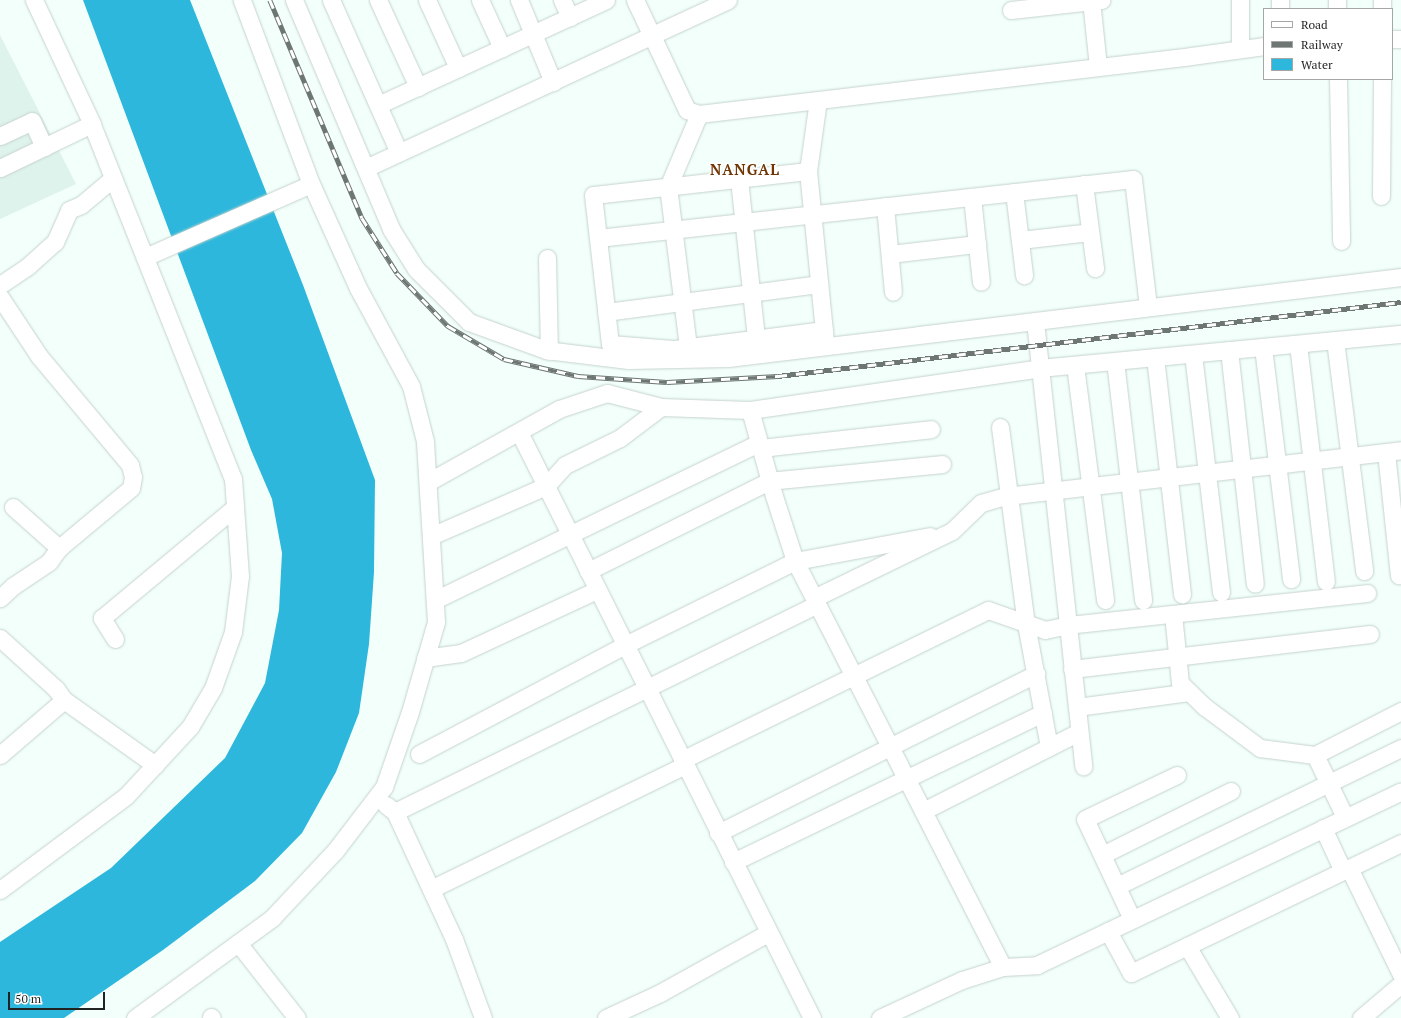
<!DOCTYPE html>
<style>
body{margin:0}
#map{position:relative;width:1401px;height:1018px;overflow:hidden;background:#f2fffa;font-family:"PT Serif",serif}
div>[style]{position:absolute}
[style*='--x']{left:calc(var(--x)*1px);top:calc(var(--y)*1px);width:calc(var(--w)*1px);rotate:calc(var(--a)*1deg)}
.built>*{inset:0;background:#def3eb}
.water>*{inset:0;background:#2eb7dc}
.roads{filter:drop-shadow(0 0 1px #c5d2cd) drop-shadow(0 0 1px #c5d2cd)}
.minor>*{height:17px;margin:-8.5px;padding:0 8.5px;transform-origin:8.5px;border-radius:8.5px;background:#fff}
.rail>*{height:4.5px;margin-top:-2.25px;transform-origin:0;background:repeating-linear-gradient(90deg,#fff 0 9px,#6e7673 0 18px);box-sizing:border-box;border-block:1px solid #6e7673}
span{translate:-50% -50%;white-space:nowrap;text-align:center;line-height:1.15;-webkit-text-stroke:3px #fff;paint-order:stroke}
.district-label{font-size:15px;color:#703503;font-weight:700;letter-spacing:1px}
.legend{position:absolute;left:1263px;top:8px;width:130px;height:72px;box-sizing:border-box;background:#fff;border:1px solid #a5a7a6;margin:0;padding:5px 7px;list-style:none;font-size:12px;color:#1f2321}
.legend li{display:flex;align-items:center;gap:8px;height:20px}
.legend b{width:20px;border:1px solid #a5a7a6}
.scale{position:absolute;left:8px;top:992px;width:97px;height:18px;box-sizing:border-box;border:2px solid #1f2321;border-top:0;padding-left:5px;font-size:12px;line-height:14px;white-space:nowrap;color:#1f2321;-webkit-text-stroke:3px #fff;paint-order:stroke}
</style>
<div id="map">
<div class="built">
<div style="clip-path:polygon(0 35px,76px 184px,0 219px)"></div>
</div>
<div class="water">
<div style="clip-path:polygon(83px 0,190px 0,303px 285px,375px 480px,374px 572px,369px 644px,359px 713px,336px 772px,302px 833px,255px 881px,163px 950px,64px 1018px,0 1018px,0 942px,111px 868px,225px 758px,265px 683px,279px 610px,282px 553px,272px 499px,251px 450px)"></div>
</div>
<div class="roads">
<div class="minor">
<div style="--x:294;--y:0;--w:249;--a:67"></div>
<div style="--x:391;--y:229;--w:47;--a:58"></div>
<div style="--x:416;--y:269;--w:75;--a:45"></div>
<div style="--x:469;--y:322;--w:82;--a:20"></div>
<div style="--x:546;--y:350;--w:83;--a:7"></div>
<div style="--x:628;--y:360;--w:100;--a:-1.1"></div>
<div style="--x:728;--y:358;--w:678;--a:-6.86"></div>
<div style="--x:331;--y:0;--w:167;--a:66"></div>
<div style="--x:378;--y:0;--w:96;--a:65.3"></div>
<div style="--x:427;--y:0;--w:75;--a:65.5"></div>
<div style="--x:480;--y:0;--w:53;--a:65.4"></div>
<div style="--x:519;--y:0;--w:89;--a:67.5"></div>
<div style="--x:562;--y:0;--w:19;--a:65"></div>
<div style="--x:635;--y:0;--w:122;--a:64.7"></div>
<div style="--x:687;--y:110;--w:13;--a:18"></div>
<div style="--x:699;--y:114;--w:495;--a:-6.7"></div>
<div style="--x:1191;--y:56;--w:74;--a:-7.8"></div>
<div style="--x:1091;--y:0;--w:67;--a:84"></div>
<div style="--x:1337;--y:0;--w:9;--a:90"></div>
<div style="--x:1280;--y:9;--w:9;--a:-90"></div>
<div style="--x:1382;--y:9;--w:9;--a:-90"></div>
<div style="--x:1011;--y:10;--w:91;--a:-6.3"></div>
<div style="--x:1392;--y:39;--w:9;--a:0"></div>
<div style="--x:1240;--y:49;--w:49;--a:-90"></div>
<div style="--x:1338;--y:79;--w:162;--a:88.9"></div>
<div style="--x:818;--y:100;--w:72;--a:98"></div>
<div style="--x:808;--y:171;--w:170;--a:84.3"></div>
<div style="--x:378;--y:105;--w:251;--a:-24.7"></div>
<div style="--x:0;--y:136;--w:35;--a:-25"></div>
<div style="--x:32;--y:121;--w:29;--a:65"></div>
<div style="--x:0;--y:168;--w:102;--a:-25.6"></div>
<div style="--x:366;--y:168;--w:399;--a:-24.9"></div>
<div style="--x:808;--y:171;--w:216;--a:173.6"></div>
<div style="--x:593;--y:195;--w:150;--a:83.5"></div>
<div style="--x:610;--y:344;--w:63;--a:4.5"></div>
<div style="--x:673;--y:349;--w:152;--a:-7.2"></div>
<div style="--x:739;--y:179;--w:160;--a:83.9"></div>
<div style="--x:1084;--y:184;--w:85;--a:82.5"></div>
<div style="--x:1014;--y:192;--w:84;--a:83.1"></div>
<div style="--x:1381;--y:196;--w:117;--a:-89.5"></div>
<div style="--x:972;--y:197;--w:85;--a:84"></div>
<div style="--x:885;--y:206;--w:86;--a:84.7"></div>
<div style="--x:598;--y:238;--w:538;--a:-6.29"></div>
<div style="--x:1133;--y:179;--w:129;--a:83.3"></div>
<div style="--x:1020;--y:240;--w:70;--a:-6.5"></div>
<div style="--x:890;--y:254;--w:88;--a:-6.6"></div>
<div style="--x:145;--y:257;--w:181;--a:-23.7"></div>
<div style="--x:547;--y:258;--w:93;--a:88.8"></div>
<div style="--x:0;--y:285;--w:34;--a:-34"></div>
<div style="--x:28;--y:266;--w:36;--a:-42"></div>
<div style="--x:55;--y:242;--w:35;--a:-66"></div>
<div style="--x:69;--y:210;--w:13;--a:-23"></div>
<div style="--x:81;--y:205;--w:42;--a:-40.2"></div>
<div style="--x:0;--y:297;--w:71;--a:56.5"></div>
<div style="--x:39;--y:356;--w:142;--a:50.1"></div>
<div style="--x:130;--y:465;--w:12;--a:76"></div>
<div style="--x:133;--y:477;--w:11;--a:100"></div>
<div style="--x:131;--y:488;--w:94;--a:140.2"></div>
<div style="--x:59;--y:548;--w:17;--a:126"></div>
<div style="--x:49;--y:562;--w:43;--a:146.3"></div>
<div style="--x:13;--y:586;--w:18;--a:137"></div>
<div style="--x:606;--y:312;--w:215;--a:-7.5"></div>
<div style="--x:1035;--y:321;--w:448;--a:83.8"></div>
<div style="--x:1335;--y:340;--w:233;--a:82.8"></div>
<div style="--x:1298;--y:344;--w:239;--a:83.3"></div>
<div style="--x:688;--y:347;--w:161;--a:-97.1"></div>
<div style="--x:668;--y:187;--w:79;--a:-67"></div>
<div style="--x:1263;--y:347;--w:234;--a:83.1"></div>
<div style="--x:1229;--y:350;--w:235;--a:83.7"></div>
<div style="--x:1193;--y:354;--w:240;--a:83.3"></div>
<div style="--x:1155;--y:357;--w:239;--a:83.5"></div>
<div style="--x:1115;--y:361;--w:241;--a:83.3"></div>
<div style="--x:1075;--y:365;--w:237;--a:82.7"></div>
<div style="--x:750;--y:410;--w:89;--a:74.4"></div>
<div style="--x:774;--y:496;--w:68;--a:72.1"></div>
<div style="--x:795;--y:561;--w:456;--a:62.9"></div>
<div style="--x:1000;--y:427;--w:199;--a:82.5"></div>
<div style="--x:1026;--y:624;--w:125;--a:79.4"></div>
<div style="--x:519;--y:432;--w:655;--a:63.43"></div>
<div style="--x:760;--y:448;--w:172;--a:-6.3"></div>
<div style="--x:1386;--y:452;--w:124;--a:84"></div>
<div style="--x:428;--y:482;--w:150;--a:-29.1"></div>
<div style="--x:559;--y:409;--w:51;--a:-18.4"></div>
<div style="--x:607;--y:393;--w:56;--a:14.5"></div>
<div style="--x:661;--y:407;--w:89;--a:1.9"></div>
<div style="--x:750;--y:410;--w:293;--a:-8.2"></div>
<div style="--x:1040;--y:368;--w:363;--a:-5.4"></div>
<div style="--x:13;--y:507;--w:62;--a:41.7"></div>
<div style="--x:431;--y:536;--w:125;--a:-23.5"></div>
<div style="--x:546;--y:486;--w:28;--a:-48"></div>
<div style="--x:565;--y:465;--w:61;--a:-26.1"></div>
<div style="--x:620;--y:438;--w:51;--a:-37.1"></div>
<div style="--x:588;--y:571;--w:202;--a:-26.4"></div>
<div style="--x:769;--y:481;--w:174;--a:-5.6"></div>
<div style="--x:814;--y:598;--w:153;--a:-25.9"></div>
<div style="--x:952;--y:531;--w:40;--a:-44"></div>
<div style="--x:981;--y:503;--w:26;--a:-16"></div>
<div style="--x:1006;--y:496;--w:398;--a:-6.6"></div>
<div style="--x:435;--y:600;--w:360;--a:-25.9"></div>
<div style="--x:1173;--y:614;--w:69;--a:84.2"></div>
<div style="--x:1180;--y:683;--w:35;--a:44"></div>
<div style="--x:1205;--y:707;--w:69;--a:36.7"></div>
<div style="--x:1260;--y:748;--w:55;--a:7.3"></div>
<div style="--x:1315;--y:755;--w:69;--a:64.2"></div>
<div style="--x:0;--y:638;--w:76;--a:42.3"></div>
<div style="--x:56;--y:689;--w:14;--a:54"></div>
<div style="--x:64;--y:700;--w:112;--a:35.5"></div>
<div style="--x:115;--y:639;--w:25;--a:-122"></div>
<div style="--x:102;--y:618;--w:173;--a:-39.8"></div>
<div style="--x:425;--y:658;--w:36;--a:-8"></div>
<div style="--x:461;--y:653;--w:150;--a:-24.9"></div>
<div style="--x:1072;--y:669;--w:300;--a:-6.7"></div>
<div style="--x:1077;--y:707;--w:113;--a:-7.6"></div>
<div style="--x:419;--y:754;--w:233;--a:-27.9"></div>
<div style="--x:625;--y:645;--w:190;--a:-26.3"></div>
<div style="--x:795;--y:561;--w:137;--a:-10.5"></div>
<div style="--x:0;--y:755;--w:84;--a:-40.7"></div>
<div style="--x:1315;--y:755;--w:97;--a:-27.1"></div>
<div style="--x:682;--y:760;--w:341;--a:-26.1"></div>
<div style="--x:988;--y:610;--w:60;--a:19.3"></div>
<div style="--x:1045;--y:630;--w:24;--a:-12"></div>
<div style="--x:1068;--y:625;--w:301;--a:-6.1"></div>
<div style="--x:386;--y:805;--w:11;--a:38"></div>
<div style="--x:395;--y:812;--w:140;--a:65.1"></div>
<div style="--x:454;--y:939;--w:84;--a:69.8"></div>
<div style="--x:923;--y:811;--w:175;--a:-26.9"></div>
<div style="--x:395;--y:812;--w:470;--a:-26.2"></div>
<div style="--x:1323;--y:828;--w:47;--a:65.1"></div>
<div style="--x:718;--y:833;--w:356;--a:-26.6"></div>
<div style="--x:1102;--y:855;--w:144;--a:-26.4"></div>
<div style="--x:733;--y:862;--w:344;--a:-25.7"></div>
<div style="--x:1349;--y:868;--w:118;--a:63.9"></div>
<div style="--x:1117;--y:886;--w:316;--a:-25.9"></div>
<div style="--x:431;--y:889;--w:283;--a:-26"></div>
<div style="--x:0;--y:890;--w:157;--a:-36.7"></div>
<div style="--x:126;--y:796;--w:94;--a:-47.2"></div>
<div style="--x:190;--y:727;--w:45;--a:-59.5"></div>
<div style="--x:213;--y:688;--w:59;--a:-70.3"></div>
<div style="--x:233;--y:632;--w:56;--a:-82.9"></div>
<div style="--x:240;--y:576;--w:97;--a:-94.1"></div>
<div style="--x:233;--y:479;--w:382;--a:-111.7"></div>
<div style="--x:92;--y:124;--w:137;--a:-115.1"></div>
<div style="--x:1132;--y:919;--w:110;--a:-115.2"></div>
<div style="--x:1085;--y:819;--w:102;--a:-25.6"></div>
<div style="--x:1108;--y:931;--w:48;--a:61.3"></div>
<div style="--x:1131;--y:973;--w:300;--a:-25.7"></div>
<div style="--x:238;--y:943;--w:95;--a:51.8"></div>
<div style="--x:1187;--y:946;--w:84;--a:59.2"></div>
<div style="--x:211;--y:1017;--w:1;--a:45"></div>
<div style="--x:135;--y:1018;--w:170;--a:-36.1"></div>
<div style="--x:272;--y:918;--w:92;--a:-46.8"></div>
<div style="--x:335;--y:851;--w:81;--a:-52.6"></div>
<div style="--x:384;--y:787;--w:79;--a:-70.9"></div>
<div style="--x:410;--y:712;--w:94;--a:-73.9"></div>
<div style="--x:436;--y:622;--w:181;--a:-93.5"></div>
<div style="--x:425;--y:441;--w:57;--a:-104.3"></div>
<div style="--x:411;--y:386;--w:111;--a:-118.4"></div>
<div style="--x:358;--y:288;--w:114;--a:-114.3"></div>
<div style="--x:311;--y:184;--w:197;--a:-110.6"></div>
<div style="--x:606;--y:1018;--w:60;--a:-24.8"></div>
<div style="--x:660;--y:993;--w:124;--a:-29.1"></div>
<div style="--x:880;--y:1018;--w:90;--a:-24.9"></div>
<div style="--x:962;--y:980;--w:43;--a:-17.6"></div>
<div style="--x:1003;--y:967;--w:34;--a:-3"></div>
<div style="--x:1037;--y:965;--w:403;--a:-25.5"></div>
<div style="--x:1361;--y:1018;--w:52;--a:-40.4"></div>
</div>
</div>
<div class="rail">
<div style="--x:270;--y:0;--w:237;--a:67.1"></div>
<div style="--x:362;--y:218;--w:65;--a:57.5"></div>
<div style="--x:397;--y:273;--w:74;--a:46.1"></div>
<div style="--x:448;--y:326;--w:65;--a:30.5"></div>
<div style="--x:504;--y:359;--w:76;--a:12.9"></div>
<div style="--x:578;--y:376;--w:89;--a:3.9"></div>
<div style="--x:667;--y:382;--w:111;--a:-3.1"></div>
<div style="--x:778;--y:376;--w:627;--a:-6.77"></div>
</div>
<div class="district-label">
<span style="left:745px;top:170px">NANGAL</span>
</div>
<ul class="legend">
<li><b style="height:5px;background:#fff"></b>Road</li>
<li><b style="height:5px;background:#6e7673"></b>Railway</li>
<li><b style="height:11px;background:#2eb7dc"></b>Water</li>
</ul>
<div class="scale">50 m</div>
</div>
